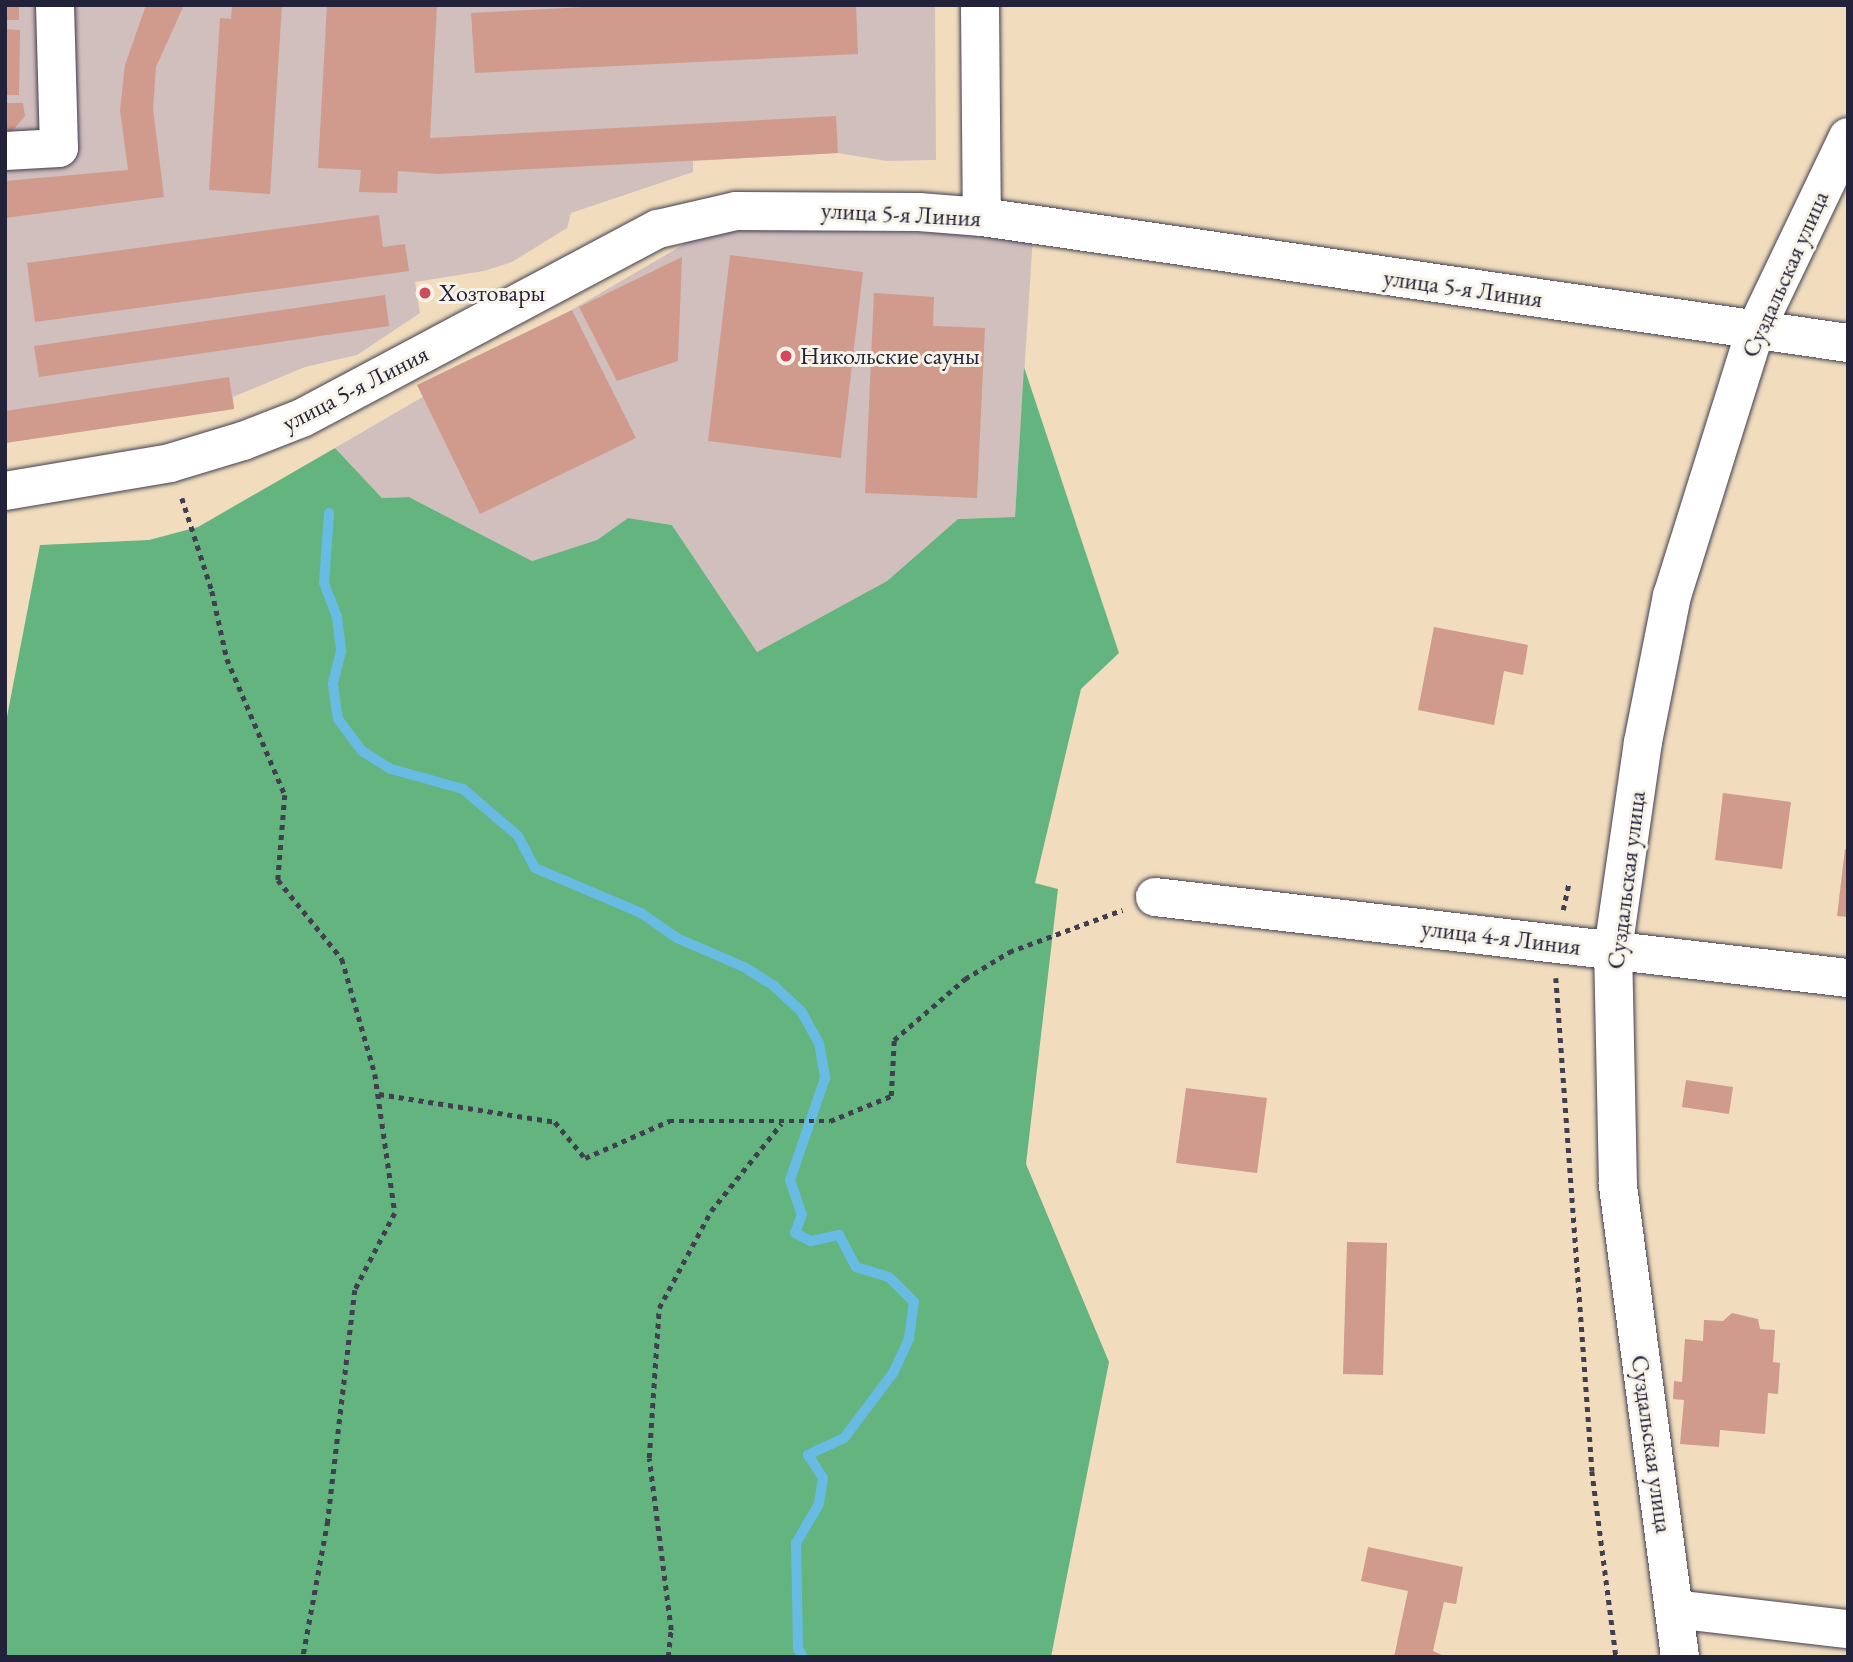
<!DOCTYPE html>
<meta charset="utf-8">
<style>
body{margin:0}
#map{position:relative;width:1853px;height:1662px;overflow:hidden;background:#f1ddbe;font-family:"EB Garamond",serif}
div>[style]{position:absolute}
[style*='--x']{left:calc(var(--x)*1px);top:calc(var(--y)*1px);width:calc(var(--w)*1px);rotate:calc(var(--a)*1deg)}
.industrial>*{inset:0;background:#d1bfbe}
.forest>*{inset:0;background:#64b47f}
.stream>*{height:10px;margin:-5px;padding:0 5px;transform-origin:5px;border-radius:5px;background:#68bce4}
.building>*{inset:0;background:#d09a8d}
.path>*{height:4.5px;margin-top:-2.25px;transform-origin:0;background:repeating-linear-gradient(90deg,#413e4f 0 5px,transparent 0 10px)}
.roads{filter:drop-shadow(0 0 2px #413e4f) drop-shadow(0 0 2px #413e4f)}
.minor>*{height:38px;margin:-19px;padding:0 19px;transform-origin:19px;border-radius:19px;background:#fff}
.dots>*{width:19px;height:19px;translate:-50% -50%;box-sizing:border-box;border:4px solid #f7f3e8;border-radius:50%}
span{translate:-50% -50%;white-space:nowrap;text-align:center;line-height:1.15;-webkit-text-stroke:6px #f7f3e8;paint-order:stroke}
.street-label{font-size:24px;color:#22223b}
.poi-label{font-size:24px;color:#22223b}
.left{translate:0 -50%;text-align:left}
.frame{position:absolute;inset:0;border:7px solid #22223b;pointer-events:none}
</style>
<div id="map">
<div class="industrial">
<div style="clip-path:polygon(5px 5px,935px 5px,936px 160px,887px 161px,837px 153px,693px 161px,693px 172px,571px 213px,567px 228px,512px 262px,484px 271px,415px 282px,420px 313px,357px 355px,305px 367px,233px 397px,234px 409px,5px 443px)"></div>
<div style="clip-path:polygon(712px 228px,1033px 235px,1015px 517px,958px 519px,887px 581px,757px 652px,672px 525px,628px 518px,597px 540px,532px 561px,409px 497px,382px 498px,335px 448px)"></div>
</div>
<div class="forest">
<div style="clip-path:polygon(1024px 367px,1119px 653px,1081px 689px,1035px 883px,1058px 889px,1026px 1164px,1109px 1362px,1051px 1657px,5px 1657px,5px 727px,40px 545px,149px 540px,198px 527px,335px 448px,382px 498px,409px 497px,532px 561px,597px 540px,628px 518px,672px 525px,757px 652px,887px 581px,958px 519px,1015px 517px)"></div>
</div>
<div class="stream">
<div style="--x:329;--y:513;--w:70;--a:94.1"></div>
<div style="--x:324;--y:583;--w:36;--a:69"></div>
<div style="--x:337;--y:617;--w:34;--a:83"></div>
<div style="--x:341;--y:651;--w:34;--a:104"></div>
<div style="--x:333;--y:684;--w:35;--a:82"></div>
<div style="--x:338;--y:719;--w:40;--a:53"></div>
<div style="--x:362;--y:751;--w:34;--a:32"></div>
<div style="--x:391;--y:769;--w:75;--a:15.5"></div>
<div style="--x:463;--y:789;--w:72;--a:40.5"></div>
<div style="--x:518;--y:836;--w:36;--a:62"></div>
<div style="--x:535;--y:868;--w:115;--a:23"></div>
<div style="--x:641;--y:913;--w:44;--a:34.8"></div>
<div style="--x:677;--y:938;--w:73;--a:23.4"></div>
<div style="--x:744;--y:967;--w:36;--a:32"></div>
<div style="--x:774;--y:986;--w:37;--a:43"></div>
<div style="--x:801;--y:1011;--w:37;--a:61"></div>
<div style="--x:819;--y:1043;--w:36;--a:80"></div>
<div style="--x:825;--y:1078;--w:108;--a:108.9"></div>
<div style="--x:790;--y:1180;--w:36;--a:71"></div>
<div style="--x:802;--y:1214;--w:20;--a:110"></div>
<div style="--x:795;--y:1233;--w:18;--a:27"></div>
<div style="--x:811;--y:1241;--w:29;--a:-12"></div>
<div style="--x:839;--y:1235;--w:36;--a:62"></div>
<div style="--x:856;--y:1267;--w:34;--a:17"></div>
<div style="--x:889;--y:1277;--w:35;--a:45"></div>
<div style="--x:914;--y:1302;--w:37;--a:98"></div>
<div style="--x:909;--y:1339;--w:38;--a:115"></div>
<div style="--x:893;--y:1373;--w:81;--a:127"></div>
<div style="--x:844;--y:1438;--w:40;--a:155"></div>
<div style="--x:808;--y:1455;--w:27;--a:57"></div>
<div style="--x:823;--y:1478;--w:26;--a:99"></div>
<div style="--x:819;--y:1504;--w:45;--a:120.5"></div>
<div style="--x:796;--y:1543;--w:106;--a:88.9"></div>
<div style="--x:798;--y:1649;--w:9;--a:58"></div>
</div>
<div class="building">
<div style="clip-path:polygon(5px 5px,19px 5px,19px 20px,5px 20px)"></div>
<div style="clip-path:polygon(146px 5px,184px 5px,156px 67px,153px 109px,164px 197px,5px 218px,5px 181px,128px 170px,120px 110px,125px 65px)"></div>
<div style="clip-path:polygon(232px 5px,282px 5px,270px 194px,209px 190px,220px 18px,231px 19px)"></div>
<div style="clip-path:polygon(327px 5px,437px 5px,430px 138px,836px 116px,838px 153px,438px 174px,398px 171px,397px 193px,359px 192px,361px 170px,318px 168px)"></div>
<div style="clip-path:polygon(624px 5px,856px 5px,858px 54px,475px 73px,471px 13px)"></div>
<div style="clip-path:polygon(5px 29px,20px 30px,19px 95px,5px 95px)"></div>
<div style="clip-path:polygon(5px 103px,23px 103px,25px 116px,9px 135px,5px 135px)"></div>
<div style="clip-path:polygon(379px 215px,383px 247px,405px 244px,409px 271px,35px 322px,27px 263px)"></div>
<div style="clip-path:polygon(730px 255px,863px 272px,841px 458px,708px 441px)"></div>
<div style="clip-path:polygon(682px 257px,678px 361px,617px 381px,579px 307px)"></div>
<div style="clip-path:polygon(874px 293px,934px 297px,933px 326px,985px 328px,977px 498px,865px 493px)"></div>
<div style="clip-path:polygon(385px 295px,389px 326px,39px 377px,34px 346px)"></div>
<div style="clip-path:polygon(572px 310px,636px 438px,480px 514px,417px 385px)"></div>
<div style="clip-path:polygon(229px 377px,234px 409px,5px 443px,5px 411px)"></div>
<div style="clip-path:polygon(1434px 627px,1528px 645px,1523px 675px,1504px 671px,1494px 725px,1418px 710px)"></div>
<div style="clip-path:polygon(1723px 793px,1791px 802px,1782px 869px,1715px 860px)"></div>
<div style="clip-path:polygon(1845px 849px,1848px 850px,1848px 917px,1837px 916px)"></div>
<div style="clip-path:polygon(1686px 1080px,1733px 1087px,1729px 1114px,1682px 1107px)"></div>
<div style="clip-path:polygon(1186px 1088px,1267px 1098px,1257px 1173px,1176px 1163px)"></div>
<div style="clip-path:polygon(1347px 1242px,1387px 1243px,1383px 1375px,1343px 1374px)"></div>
<div style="clip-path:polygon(1732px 1313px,1758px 1319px,1760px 1329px,1775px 1330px,1773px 1362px,1780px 1363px,1778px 1394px,1768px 1393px,1765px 1434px,1720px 1430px,1719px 1447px,1680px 1444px,1684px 1400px,1673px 1399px,1674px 1381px,1682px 1382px,1685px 1339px,1703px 1341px,1704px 1320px,1723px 1321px)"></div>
<div style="clip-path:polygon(1368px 1547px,1463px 1567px,1456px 1604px,1444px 1602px,1433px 1651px,1446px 1657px,1394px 1657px,1408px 1591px,1361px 1581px)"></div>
</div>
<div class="path">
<div style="--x:182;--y:498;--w:98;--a:72.1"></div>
<div style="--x:212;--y:591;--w:70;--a:77.6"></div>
<div style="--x:227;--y:659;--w:148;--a:66.9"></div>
<div style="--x:285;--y:795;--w:85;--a:94.7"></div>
<div style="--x:278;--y:880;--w:102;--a:51"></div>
<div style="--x:342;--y:959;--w:120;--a:74"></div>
<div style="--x:375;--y:1074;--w:140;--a:81.8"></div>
<div style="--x:395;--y:1213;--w:87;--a:117.5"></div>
<div style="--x:355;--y:1290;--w:233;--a:96.7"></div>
<div style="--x:328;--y:1521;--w:138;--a:100.4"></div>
<div style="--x:1563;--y:910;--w:29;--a:-78"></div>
<div style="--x:1556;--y:978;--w:494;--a:85.8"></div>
<div style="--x:1592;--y:1471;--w:188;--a:82.6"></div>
<div style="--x:379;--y:1094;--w:178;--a:9"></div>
<div style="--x:555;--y:1122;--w:47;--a:50.2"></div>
<div style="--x:585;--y:1158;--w:92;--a:-23.8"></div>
<div style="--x:669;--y:1121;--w:161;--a:0"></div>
<div style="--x:830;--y:1121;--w:66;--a:-22.3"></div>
<div style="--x:891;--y:1096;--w:56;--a:-86.9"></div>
<div style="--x:894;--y:1040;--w:94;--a:-40.7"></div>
<div style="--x:965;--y:979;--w:52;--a:-31.5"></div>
<div style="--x:1009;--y:952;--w:121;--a:-20.4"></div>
<div style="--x:668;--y:1657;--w:27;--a:-84"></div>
<div style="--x:671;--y:1630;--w:173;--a:-97.3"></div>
<div style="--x:649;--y:1458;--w:150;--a:-86.2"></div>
<div style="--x:659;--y:1308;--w:110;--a:-61.8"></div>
<div style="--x:711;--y:1211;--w:112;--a:-51.2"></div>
</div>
<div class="roads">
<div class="minor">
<div style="--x:980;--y:5;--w:212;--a:89.5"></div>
<div style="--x:5;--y:151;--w:54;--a:-3.2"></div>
<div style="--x:59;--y:148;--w:143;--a:-91.6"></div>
<div style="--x:5;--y:491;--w:167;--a:-9.6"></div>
<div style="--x:170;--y:463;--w:76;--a:-16.8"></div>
<div style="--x:243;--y:441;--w:63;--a:-21.3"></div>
<div style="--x:302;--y:418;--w:403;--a:-28"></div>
<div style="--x:658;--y:229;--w:80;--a:-13"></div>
<div style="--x:736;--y:211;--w:183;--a:0.3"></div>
<div style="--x:919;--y:212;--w:63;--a:4.5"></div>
<div style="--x:982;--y:217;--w:875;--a:8.28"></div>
<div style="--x:1155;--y:897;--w:698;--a:6.67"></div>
<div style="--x:1674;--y:1609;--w:175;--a:6.6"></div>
<div style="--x:1680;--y:1657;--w:476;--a:-97.5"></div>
<div style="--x:1618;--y:1185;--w:235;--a:-91.2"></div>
<div style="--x:1613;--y:950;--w:210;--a:-81.8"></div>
<div style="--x:1643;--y:742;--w:149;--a:-78.8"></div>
<div style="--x:1672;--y:596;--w:278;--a:-72.6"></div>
<div style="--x:1755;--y:331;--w:215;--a:-64.4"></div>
</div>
</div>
<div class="dots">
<div style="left:425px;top:293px;background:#d1495b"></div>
<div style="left:786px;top:356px;background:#d1495b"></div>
</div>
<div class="street-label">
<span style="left:901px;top:214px;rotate:3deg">улица 5-я Линия</span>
<span style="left:1785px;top:274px;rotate:-66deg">Суздальская улица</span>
<span style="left:1463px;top:288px;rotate:8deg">улица 5-я Линия</span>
<span style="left:355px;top:388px;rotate:-27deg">улица 5-я Линия</span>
<span style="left:1626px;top:880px;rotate:-83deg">Суздальская улица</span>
<span style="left:1501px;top:937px;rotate:7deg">улица 4-я Линия</span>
<span style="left:1652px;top:1444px;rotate:82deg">Суздальская улица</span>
</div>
<div class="poi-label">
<span class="left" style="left:439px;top:293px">Хозтовары</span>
<span class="left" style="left:800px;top:356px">Никольские сауны</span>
</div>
<div class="frame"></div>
</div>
